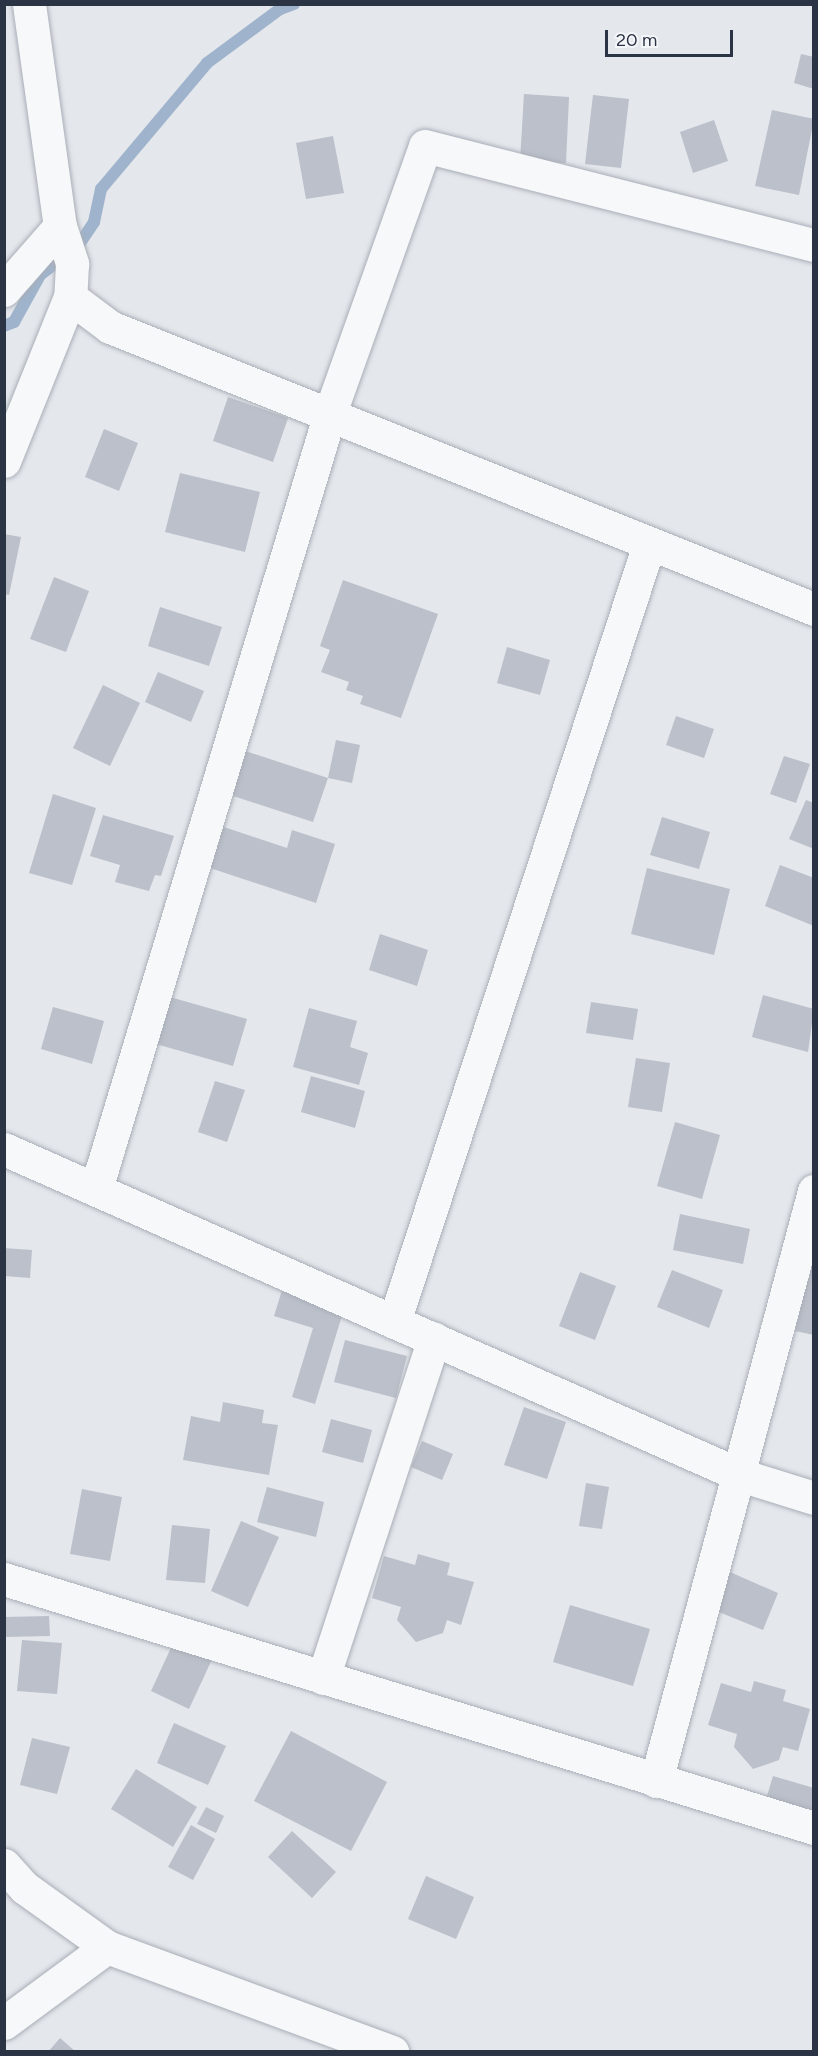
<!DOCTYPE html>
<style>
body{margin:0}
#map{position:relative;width:818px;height:2056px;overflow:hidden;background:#e4e7ec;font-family:Figtree,sans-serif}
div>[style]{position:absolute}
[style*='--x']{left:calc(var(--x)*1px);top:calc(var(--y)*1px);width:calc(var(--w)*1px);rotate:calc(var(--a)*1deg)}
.stream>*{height:12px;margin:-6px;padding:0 6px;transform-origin:6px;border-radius:6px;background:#9fb4cc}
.building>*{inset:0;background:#bbc0ca}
.roads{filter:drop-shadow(0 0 2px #a9aeb7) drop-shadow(0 0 2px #a9aeb7)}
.minor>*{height:33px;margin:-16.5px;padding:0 16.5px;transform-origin:16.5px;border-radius:16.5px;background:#f7f8fa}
span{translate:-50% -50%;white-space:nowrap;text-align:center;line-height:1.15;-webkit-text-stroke:4.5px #f4f6f9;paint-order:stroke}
.frame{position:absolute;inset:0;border:6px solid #2b3445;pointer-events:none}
.scale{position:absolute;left:605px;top:30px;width:128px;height:27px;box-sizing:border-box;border:3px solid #2b3445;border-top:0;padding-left:8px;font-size:18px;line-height:21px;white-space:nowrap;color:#2b3445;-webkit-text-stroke:4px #f4f6f9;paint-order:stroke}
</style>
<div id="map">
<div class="stream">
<div style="--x:4;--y:326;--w:11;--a:-22"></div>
<div style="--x:14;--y:322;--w:54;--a:-61"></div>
<div style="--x:40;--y:275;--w:48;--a:-37.3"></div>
<div style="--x:78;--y:246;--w:29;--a:-56"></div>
<div style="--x:94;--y:222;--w:34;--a:-78"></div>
<div style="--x:101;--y:189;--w:165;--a:-49.9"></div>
<div style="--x:207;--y:63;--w:91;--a:-36.5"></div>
<div style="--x:280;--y:9;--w:15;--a:-20"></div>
</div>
<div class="building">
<div style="clip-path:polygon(801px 54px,814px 57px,814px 89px,794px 83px)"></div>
<div style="clip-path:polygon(524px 94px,569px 97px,566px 163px,520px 161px)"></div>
<div style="clip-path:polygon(593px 95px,629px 99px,621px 168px,585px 164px)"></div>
<div style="clip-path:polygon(772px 110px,814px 119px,799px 195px,755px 186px)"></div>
<div style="clip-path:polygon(714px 120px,728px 161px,693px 173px,680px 132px)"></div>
<div style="clip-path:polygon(333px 136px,344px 193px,306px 199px,296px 143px)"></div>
<div style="clip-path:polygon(228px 397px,288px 418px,273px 462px,213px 441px)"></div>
<div style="clip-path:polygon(104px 429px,138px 443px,119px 491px,85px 477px)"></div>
<div style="clip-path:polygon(180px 473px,260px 492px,245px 552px,165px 532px)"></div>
<div style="clip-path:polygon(4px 534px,21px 537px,9px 595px,4px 594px)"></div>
<div style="clip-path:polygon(54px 577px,89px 591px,66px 652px,30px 639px)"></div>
<div style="clip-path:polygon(343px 580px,438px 614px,401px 718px,360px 704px,363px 696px,346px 690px,349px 682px,321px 672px,330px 650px,320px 646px)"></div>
<div style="clip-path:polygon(160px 607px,222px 627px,209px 666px,148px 646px)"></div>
<div style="clip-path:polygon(507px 647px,550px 660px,540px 695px,497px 683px)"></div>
<div style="clip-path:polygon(158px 672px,204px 691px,191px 722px,145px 702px)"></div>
<div style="clip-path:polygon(103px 685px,140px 703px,110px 766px,73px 748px)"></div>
<div style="clip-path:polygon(676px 716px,714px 729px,704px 758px,666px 745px)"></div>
<div style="clip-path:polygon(336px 740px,360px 745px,352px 783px,328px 778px)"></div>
<div style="clip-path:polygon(236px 748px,328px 778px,313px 822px,221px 792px)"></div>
<div style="clip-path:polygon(784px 756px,810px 764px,796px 803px,770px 794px)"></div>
<div style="clip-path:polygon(53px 794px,96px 808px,72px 885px,29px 873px)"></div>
<div style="clip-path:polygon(806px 800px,814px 803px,814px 849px,789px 839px)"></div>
<div style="clip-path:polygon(103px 815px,174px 836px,161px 876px,155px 875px,149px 891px,115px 882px,120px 865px,90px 856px)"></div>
<div style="clip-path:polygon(662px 817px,710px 832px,699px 869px,650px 855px)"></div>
<div style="clip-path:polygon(221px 826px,287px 848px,292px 830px,335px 844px,316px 903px,207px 867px)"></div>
<div style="clip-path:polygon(780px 865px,814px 878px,814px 926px,765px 906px)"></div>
<div style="clip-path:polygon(647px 868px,730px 889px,714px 955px,631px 934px)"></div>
<div style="clip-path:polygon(380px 934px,428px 950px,417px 986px,369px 970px)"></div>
<div style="clip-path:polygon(763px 995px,814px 1009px,808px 1052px,752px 1037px)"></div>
<div style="clip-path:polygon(170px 997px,247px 1019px,233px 1066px,156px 1044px)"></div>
<div style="clip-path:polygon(591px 1002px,638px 1009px,633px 1040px,586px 1033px)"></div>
<div style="clip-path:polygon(53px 1007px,104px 1021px,92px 1064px,41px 1049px)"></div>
<div style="clip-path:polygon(309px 1008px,357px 1021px,350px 1047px,368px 1053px,359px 1085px,293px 1067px)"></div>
<div style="clip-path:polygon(636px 1058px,670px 1063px,662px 1112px,628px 1107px)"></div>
<div style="clip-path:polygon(311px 1076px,365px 1091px,355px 1128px,301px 1112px)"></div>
<div style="clip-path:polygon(215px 1081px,245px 1090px,227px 1142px,198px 1132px)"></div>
<div style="clip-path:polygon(675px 1122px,720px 1135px,702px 1199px,657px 1186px)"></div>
<div style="clip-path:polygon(680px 1214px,750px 1229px,743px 1264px,673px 1250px)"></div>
<div style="clip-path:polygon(4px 1248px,32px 1250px,30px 1278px,4px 1276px)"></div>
<div style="clip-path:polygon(813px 1253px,814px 1254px,814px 1335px,795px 1331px)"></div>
<div style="clip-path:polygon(672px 1270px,723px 1290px,709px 1328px,657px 1307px)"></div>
<div style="clip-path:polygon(580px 1272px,616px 1286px,595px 1340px,559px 1326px)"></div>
<div style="clip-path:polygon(282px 1290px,344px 1309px,315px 1404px,292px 1397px,313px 1328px,274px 1316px)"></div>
<div style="clip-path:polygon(345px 1340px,407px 1356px,396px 1398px,334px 1382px)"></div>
<div style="clip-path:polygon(223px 1402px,264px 1410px,262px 1423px,278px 1425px,269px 1475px,183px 1460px,191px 1416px,220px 1422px)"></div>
<div style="clip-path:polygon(524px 1407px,566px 1422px,547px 1479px,504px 1465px)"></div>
<div style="clip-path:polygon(331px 1419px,372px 1430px,363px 1463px,322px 1452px)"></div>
<div style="clip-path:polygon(422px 1441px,453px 1454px,442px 1480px,411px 1467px)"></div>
<div style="clip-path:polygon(586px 1483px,609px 1487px,602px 1529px,579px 1526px)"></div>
<div style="clip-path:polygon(267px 1487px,324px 1502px,316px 1537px,257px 1522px)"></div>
<div style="clip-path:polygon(82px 1489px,122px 1497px,110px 1561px,70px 1554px)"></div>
<div style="clip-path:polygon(241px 1521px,279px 1537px,248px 1607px,211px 1591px)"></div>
<div style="clip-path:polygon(172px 1525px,210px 1529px,205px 1583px,166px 1580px)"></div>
<div style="clip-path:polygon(418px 1554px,450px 1563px,447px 1575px,474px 1582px,461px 1625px,447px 1620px,443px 1633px,416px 1642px,397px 1620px,401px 1607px,372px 1598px,384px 1556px,415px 1565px)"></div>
<div style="clip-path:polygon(730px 1572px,778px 1593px,763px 1630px,714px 1610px)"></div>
<div style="clip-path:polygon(570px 1605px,650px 1629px,633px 1686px,553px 1662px)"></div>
<div style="clip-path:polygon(49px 1616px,50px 1636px,4px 1637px,4px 1617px)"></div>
<div style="clip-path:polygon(176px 1637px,214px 1655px,189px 1709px,151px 1691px)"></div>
<div style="clip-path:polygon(22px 1640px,62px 1643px,57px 1694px,17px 1691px)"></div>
<div style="clip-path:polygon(754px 1681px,786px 1690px,783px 1701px,810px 1709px,798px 1751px,783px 1747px,779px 1760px,753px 1769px,734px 1747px,737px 1734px,708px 1725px,721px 1683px,751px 1692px)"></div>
<div style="clip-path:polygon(174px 1723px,226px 1746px,208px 1785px,157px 1763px)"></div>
<div style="clip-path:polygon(291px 1731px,387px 1782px,351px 1851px,254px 1801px)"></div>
<div style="clip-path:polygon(32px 1738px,70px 1747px,57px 1794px,20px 1785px)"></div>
<div style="clip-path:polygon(136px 1769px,197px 1807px,173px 1847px,111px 1809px)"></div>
<div style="clip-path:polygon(773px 1776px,814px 1788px,811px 1819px,764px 1806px)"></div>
<div style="clip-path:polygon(206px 1807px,224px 1816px,216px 1833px,197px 1824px)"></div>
<div style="clip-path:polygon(191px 1825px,215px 1839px,193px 1880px,168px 1867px)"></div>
<div style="clip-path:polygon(292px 1831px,336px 1872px,312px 1898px,268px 1857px)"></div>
<div style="clip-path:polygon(426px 1876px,474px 1897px,456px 1939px,408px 1919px)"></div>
<div style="clip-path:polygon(60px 2038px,76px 2052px,48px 2052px)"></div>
</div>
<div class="roads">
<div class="minor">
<div style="--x:29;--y:4;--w:224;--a:82.1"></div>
<div style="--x:60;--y:226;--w:40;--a:72"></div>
<div style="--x:72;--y:264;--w:33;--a:93"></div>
<div style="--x:70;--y:297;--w:50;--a:36.9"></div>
<div style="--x:110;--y:327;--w:758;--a:21.83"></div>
<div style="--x:4;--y:290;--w:85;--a:-48.8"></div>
<div style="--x:4;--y:461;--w:177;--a:-68.1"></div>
<div style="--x:4;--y:1149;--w:805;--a:23.89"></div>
<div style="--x:740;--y:1475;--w:77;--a:17.3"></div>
<div style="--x:96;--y:1189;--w:811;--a:-73.22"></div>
<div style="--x:330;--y:413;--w:283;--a:-70.4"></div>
<div style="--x:425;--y:146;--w:401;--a:14.3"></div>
<div style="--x:394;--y:1322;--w:819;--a:-71.85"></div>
<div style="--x:4;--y:1579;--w:847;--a:17.09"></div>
<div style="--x:323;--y:1678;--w:357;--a:-71.9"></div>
<div style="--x:656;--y:1781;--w:611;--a:-75.01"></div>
<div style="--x:4;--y:1865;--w:31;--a:48"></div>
<div style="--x:25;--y:1888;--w:101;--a:35.7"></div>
<div style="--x:107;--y:1947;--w:304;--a:20.2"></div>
<div style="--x:4;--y:2023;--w:128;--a:-36.4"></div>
</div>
</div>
<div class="frame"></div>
<div class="scale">20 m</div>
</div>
